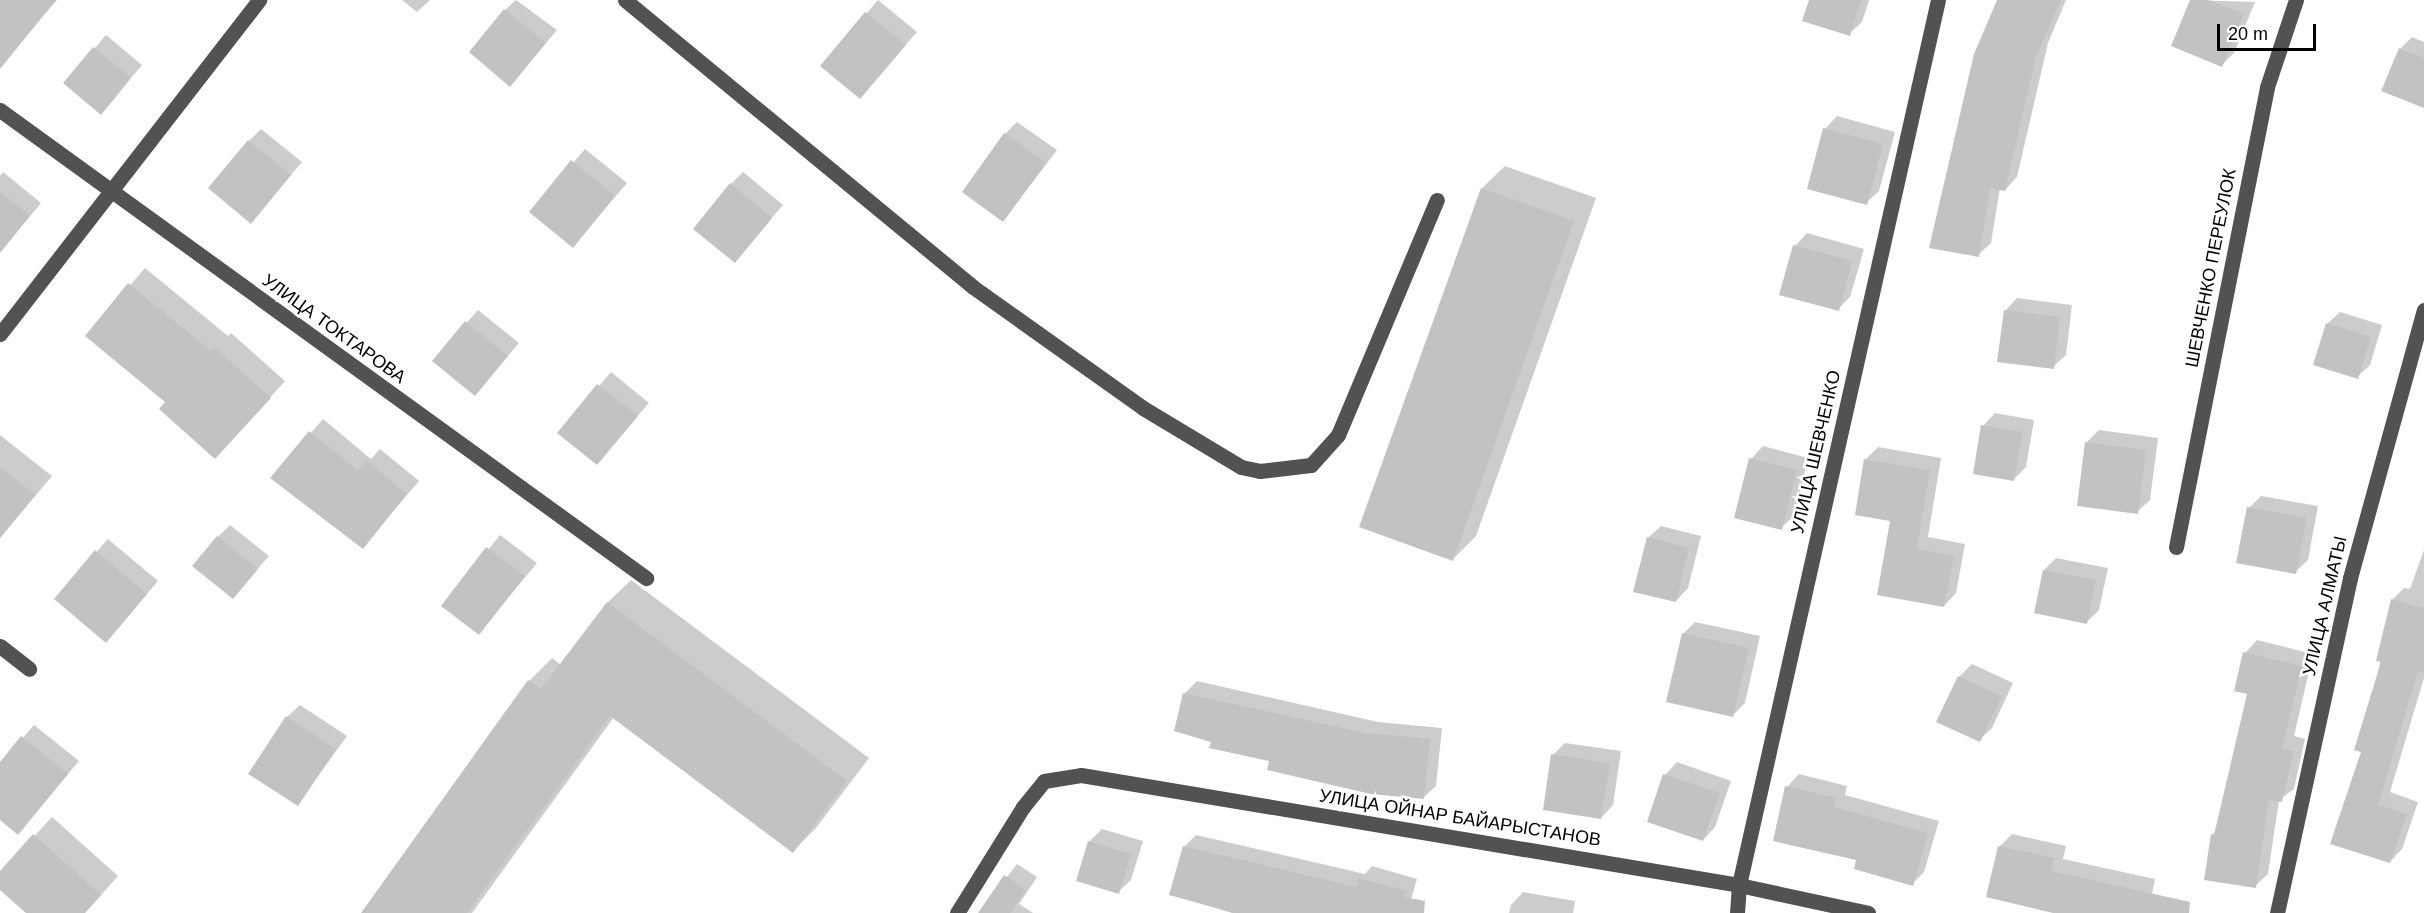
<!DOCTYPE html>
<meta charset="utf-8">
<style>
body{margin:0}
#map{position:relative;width:2424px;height:913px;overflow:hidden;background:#fff;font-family:Helvetica,sans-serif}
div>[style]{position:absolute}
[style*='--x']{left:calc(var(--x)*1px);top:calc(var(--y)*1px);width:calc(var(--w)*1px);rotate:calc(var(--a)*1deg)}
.shadow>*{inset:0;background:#0003}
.building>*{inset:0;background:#c2c2c2}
.minor>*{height:15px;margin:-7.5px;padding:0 7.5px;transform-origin:7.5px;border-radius:7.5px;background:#525252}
span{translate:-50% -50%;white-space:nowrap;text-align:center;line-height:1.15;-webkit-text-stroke:5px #fff;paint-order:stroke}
.street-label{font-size:18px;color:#000}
.scale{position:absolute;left:2217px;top:24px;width:99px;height:27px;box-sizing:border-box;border:3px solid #000;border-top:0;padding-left:8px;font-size:18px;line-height:21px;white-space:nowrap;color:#000;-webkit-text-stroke:4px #fff;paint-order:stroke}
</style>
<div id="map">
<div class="shadow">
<div style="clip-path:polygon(0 0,57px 0,10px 54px,0 46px)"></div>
<div style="clip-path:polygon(402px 0,430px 0,417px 12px)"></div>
<div style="clip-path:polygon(516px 0,557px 30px,510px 85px,505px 10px)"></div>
<div style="clip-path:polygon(878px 0,917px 32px,860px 97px,822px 66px)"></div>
<div style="clip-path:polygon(1810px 0,1869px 0,1862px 22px,1849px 34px)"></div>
<div style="clip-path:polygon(1999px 0,2066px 0,2048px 43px,2017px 177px,2005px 190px,2000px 188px,1991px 243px,1978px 255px)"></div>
<div style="clip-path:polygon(2191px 0,2255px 2px,2234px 53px,2222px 65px)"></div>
<div style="clip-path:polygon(106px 35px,142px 65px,101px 113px,65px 83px)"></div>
<div style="clip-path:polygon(2412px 37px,2424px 42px,2424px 107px,2400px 49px)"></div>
<div style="clip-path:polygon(1837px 116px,1895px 132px,1879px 191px,1866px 203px,1825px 129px)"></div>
<div style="clip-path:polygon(1017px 122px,1057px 150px,1003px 221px,1005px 134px)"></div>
<div style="clip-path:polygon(261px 129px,302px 162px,251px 222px,249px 141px)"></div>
<div style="clip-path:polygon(585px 149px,627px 183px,573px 246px,531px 212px)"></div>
<div style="clip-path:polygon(1505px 166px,1596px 198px,1476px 536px,1453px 559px,1482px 188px)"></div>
<div style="clip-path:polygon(3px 172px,41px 203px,0 252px,0 176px)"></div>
<div style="clip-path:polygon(743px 172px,783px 205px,735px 261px,731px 184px)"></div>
<div style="clip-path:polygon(1807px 233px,1864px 249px,1850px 297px,1838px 309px,1795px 246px)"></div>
<div style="clip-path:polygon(145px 268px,228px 336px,231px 333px,285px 381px,230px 442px,167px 402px,87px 336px)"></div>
<div style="clip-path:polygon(2017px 298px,2072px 305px,2066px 355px,2053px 367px,2005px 311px)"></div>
<div style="clip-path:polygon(478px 310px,519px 343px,475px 394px,434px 360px)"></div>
<div style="clip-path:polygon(2340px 312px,2382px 325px,2370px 365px,2357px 377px,2327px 324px)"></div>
<div style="clip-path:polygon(611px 372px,649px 403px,597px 463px,559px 433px)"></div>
<div style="clip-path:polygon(1995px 413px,2034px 420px,2026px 467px,2014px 479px,1983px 426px)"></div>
<div style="clip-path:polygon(323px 419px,371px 459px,380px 449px,419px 481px,362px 547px,272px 478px)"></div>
<div style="clip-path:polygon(2099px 430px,2158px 438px,2150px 500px,2137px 512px,2087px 442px)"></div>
<div style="clip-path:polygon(0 435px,52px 476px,0 538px)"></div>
<div style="clip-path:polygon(1763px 446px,1808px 458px,1794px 516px,1781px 528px,1751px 459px)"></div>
<div style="clip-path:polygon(1878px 447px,1941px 458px,1928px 537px,1965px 544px,1956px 593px,1944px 606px,1892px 520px,1866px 459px)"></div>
<div style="clip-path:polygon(2261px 496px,2318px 506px,2308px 560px,2295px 572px,2249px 508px)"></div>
<div style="clip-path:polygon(230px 525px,269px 556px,233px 597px,218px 537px)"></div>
<div style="clip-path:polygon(1661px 526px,1701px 536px,1688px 588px,1676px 601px,1648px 538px)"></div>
<div style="clip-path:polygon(500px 535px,537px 563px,479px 633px,443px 606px)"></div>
<div style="clip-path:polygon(108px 539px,158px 581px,118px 628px,56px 598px)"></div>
<div style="clip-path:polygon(2424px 550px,2424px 678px,2390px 792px,2418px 802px,2402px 849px,2390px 862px,2363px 751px,2392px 600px,2404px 588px,2410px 589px)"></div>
<div style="clip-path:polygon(2056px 558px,2108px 568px,2099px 610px,2087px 622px,2044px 570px)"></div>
<div style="clip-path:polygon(631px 580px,869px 758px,816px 828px,793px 851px,614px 717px,472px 913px,362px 913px,529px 681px,552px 658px,561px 665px,608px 602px)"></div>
<div style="clip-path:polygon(1695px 622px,1760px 636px,1745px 703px,1733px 715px,1683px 634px)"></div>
<div style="clip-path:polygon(2257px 640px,2313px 654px,2294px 736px,2305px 739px,2294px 789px,2279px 800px,2268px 874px,2255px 886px,2212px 835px,2216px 831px,2249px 693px,2245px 653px)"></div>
<div style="clip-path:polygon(1972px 664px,2013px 683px,1992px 728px,1979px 740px,1938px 721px,1959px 677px)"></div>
<div style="clip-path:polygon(1197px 681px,1378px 722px,1442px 728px,1436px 786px,1423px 798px,1271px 760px,1213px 741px,1184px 694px)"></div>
<div style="clip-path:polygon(300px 705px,347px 736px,298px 804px,287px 717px)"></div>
<div style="clip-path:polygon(34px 725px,79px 761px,18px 833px,0 818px,0 764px)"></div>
<div style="clip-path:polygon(1565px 743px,1621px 751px,1613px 805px,1601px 818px,1553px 755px)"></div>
<div style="clip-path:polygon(1677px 762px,1731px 781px,1715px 827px,1703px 840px,1665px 775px)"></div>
<div style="clip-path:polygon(1799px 774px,1847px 786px,1845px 795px,1939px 821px,1924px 872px,1912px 884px,1858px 859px,1787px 787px)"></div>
<div style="clip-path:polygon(52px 817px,118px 876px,85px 913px,28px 913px,0 888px,0 873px)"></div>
<div style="clip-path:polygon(1102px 829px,1143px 841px,1131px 880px,1118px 892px,1078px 880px,1090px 841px)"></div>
<div style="clip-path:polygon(2012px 834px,2066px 846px,2063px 859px,2155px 879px,2148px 913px,2062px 913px,1988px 896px,2000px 846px)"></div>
<div style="clip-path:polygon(1196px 835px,1365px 874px,1372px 866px,1417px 879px,1407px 913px,1232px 913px,1171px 894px,1184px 847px)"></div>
<div style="clip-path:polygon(1017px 864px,1037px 877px,1019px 904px,1033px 913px,979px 913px)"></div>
<div style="clip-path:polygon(1523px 892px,1575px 901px,1573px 913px,1509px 913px,1511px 905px)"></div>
</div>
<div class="building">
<div style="clip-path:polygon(0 0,56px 0,0 69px)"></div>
<div style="clip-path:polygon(1809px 0,1861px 0,1850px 36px,1802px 21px)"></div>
<div style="clip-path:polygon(1997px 0,2061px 0,2036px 57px,2005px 191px,1990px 188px,1979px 257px,1929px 248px,1974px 54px)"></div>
<div style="clip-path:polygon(2190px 0,2208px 0,2244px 14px,2222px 67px,2171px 46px)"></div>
<div style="clip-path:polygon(504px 9px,546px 43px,510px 87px,469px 52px)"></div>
<div style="clip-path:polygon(865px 12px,906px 45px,860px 99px,820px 66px)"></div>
<div style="clip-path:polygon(93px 47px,131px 78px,101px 115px,63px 83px)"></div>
<div style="clip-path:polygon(2399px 48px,2424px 58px,2424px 108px,2381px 91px)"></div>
<div style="clip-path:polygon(1823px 128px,1883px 144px,1867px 205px,1807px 189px)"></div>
<div style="clip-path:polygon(1004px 133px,1046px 163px,1003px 222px,962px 192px)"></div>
<div style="clip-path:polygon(248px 140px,291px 175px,251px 224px,208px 188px)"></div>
<div style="clip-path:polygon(571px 160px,615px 196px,573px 248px,529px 212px)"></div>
<div style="clip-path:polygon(730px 183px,772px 218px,735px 263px,693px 229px)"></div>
<div style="clip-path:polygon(1481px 188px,1574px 221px,1453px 561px,1359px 527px)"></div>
<div style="clip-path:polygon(0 192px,30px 216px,0 253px)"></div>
<div style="clip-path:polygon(1793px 245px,1852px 261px,1839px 311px,1779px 295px)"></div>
<div style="clip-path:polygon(128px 283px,211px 351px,214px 347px,271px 398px,215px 459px,159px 409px,165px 402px,85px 336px)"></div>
<div style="clip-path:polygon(2004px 310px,2060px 317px,2054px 369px,1997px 362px)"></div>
<div style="clip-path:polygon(465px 321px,508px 356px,475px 396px,432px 361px)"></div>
<div style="clip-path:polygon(2326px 323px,2371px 337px,2358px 379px,2313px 365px)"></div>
<div style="clip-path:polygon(597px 384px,638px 416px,597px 465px,557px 433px)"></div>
<div style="clip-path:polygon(1981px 425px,2023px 432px,2014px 481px,1973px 474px)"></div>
<div style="clip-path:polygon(309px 431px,358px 471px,367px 461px,407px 494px,363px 549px,270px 478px)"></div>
<div style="clip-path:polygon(2085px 442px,2146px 450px,2138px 514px,2077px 506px)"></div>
<div style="clip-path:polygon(1749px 458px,1797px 470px,1782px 530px,1734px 518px)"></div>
<div style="clip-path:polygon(1864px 459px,1930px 470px,1917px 549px,1954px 556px,1944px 607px,1877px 595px,1890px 521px,1855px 515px)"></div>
<div style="clip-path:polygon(0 467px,35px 495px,0 538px)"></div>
<div style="clip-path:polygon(2247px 507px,2307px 518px,2296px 574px,2236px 563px)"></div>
<div style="clip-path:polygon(217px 536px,258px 569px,233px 599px,192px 566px)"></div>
<div style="clip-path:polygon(1647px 537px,1689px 548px,1676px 602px,1633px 592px)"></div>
<div style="clip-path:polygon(486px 547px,525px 576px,479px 635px,441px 606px)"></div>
<div style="clip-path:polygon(95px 550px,147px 594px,106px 643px,54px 599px)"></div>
<div style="clip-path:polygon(2043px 570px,2096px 580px,2087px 624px,2034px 613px)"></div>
<div style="clip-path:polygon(2391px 599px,2424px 608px,2424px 673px,2418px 671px,2378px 805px,2407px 814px,2390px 863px,2330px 844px,2361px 752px,2354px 750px,2381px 662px,2376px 661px)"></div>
<div style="clip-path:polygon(607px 602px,847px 781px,793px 853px,610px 716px,467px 913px,361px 913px,528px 680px,541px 689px)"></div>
<div style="clip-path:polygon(1682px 633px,1749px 648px,1733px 717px,1666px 702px)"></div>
<div style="clip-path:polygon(2243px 652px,2302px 666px,2282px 749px,2294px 751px,2282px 802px,2269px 800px,2256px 888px,2204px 880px,2211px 834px,2214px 835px,2247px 694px,2234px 691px)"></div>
<div style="clip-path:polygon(1958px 676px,2002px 696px,1980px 742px,1936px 722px)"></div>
<div style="clip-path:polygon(1183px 693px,1365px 733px,1430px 739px,1424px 799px,1371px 794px,1267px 770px,1269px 761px,1209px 748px,1211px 742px,1174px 731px)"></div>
<div style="clip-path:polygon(286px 716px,336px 749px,298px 806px,248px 774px)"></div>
<div style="clip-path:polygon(21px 736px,68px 774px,18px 835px,0 820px,0 762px)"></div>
<div style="clip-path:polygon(1551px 754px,1610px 763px,1601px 819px,1543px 810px)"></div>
<div style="clip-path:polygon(1663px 774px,1720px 793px,1703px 841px,1647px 822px)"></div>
<div style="clip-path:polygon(1785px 786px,1836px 798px,1834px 807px,1928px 833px,1913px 886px,1854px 869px,1856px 860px,1773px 841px)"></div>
<div style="clip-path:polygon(33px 834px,101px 895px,85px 913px,26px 913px,0 890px,0 871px)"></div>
<div style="clip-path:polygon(1088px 841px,1131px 854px,1119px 894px,1076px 881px)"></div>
<div style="clip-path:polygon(1183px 846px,1356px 887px,1359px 878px,1406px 891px,1404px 897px,1425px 901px,1424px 913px,1234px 913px,1169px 895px)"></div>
<div style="clip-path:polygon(1998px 846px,2054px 858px,2051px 871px,2190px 902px,2189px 913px,2053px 913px,1986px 897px)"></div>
<div style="clip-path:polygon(1004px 875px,1026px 890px,1010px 913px,978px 913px)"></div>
</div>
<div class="minor">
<div style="--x:625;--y:0;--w:451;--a:39.5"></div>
<div style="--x:973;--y:287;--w:209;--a:35.4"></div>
<div style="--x:1143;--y:408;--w:114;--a:31"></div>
<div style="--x:1241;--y:467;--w:19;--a:12"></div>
<div style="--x:1260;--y:471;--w:51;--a:-6.7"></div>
<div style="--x:1311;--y:465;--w:40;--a:-48"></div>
<div style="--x:1338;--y:435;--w:255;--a:-67.2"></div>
<div style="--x:0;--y:110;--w:798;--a:35.92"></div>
<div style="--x:0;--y:334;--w:423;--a:-52.2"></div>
<div style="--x:2176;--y:547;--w:469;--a:-78.8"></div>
<div style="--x:2267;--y:87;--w:92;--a:-71.6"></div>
<div style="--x:0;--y:646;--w:37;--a:38"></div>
<div style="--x:957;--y:913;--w:125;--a:-58.1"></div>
<div style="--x:1023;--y:807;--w:33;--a:-51"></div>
<div style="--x:1044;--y:781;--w:37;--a:-9"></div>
<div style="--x:1081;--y:775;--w:667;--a:9.49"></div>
<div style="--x:1739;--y:885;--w:132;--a:12.2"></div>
<div style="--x:1737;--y:913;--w:28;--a:-86"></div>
<div style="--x:1739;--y:885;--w:907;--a:-77.33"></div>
<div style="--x:2277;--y:913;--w:343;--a:-77.7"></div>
<div style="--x:2350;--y:578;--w:278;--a:-74.6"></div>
</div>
<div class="street-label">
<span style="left:2211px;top:268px;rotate:-79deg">ШЕВЧЕНКО ПЕРЕУЛОК</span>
<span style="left:334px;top:329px;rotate:36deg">УЛИЦА ТОКТАРОВА</span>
<span style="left:1816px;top:452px;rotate:-77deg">УЛИЦА ШЕВЧЕНКО</span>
<span style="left:2325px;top:606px;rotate:-77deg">УЛИЦА АЛМАТЫ</span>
<span style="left:1460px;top:818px;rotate:9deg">УЛИЦА ОЙНАР БАЙАРЫСТАНОВ</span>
</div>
<div class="scale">20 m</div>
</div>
